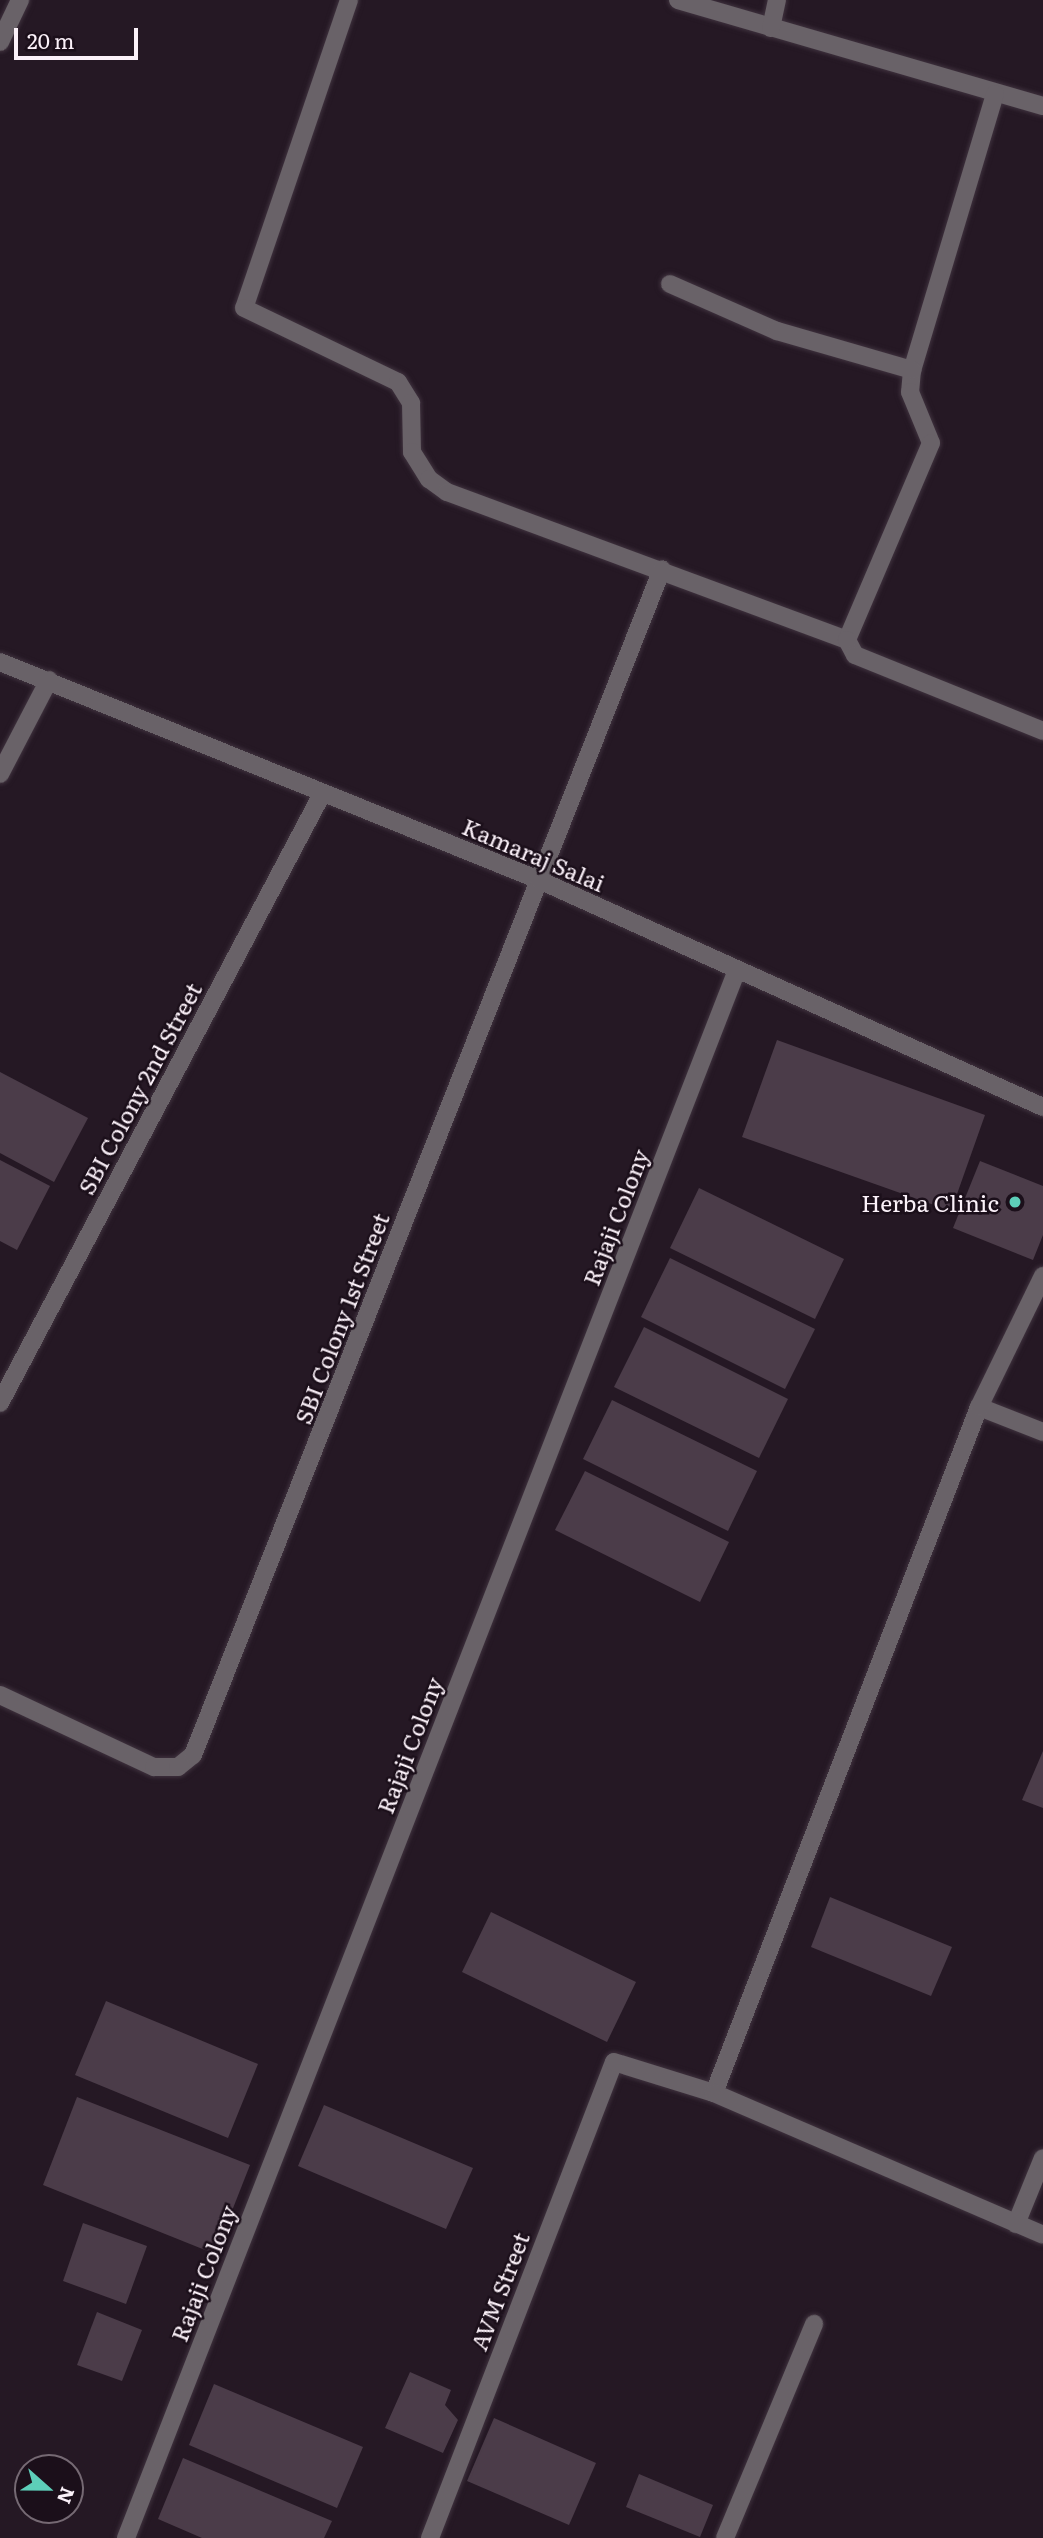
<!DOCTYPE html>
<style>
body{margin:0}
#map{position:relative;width:1043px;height:2538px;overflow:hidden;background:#251824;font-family:Literata,serif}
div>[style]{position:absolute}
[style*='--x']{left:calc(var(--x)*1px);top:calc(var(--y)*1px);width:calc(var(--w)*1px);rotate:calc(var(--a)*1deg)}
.building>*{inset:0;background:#4b3c49}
.roads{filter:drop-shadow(0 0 2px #3f323e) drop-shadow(0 0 2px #3f323e)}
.minor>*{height:18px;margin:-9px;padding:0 9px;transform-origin:9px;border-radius:9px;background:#696268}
.tertiary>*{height:18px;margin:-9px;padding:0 9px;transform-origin:9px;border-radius:9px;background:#696268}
.dots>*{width:19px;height:19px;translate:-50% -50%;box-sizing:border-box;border:4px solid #1b0f1a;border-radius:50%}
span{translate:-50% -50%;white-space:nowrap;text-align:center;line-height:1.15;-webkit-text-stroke:5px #1b0f1a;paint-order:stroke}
.street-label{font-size:23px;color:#fbf1f9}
.poi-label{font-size:23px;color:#fbf1f9}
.right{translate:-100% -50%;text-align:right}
.north{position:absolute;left:14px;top:2454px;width:70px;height:70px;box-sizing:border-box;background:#1b0f1a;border:2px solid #756973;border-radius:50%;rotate:111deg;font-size:19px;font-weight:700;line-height:28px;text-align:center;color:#fbf1f9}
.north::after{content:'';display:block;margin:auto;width:24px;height:32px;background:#5dceb9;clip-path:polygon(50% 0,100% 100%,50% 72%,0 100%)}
.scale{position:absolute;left:14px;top:28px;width:124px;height:32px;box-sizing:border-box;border:4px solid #fbf1f9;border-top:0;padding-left:9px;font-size:21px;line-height:24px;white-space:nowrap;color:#fbf1f9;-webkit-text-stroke:5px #1b0f1a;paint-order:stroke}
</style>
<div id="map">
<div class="building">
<div style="clip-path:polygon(777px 1040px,985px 1115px,951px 1211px,742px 1137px)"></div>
<div style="clip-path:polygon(0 1072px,88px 1118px,54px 1182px,0 1153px)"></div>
<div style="clip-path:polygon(0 1160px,50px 1186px,17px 1250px,0 1241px)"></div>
<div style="clip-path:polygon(980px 1161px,1043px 1186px,1043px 1235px,1033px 1260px,953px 1228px)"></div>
<div style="clip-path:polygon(699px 1188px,844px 1259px,815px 1319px,670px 1248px)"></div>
<div style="clip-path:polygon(670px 1258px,815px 1329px,785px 1389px,641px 1317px)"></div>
<div style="clip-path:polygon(644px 1327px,788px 1399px,759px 1458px,614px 1387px)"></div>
<div style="clip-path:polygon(612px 1400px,757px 1471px,728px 1531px,583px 1459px)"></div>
<div style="clip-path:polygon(585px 1471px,729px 1542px,700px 1602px,555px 1530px)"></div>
<div style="clip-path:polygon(1043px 1751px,1043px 1808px,1022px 1800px)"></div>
<div style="clip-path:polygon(830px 1897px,952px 1947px,931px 1996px,811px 1947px)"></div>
<div style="clip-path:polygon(491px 1912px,636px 1982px,607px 2042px,462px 1972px)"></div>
<div style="clip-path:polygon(106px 2001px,258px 2064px,228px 2138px,75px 2075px)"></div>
<div style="clip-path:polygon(77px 2097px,250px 2165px,215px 2254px,43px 2185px)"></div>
<div style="clip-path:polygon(324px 2105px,473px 2168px,446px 2229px,298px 2166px)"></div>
<div style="clip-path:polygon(83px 2223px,147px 2246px,126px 2304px,63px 2281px)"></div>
<div style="clip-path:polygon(97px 2312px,142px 2330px,122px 2381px,77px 2365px)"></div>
<div style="clip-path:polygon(410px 2372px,451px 2390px,445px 2405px,458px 2420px,443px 2453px,385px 2428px)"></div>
<div style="clip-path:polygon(214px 2384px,363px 2447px,337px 2508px,189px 2445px)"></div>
<div style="clip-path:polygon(494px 2418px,596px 2463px,569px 2525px,467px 2481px)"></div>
<div style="clip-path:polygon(183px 2458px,332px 2521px,324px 2538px,202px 2538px,158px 2519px)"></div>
<div style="clip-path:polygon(639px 2474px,713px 2505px,700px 2537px,626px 2507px)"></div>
</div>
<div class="roads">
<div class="minor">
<div style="--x:349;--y:0;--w:325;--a:108.8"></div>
<div style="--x:244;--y:308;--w:171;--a:25.7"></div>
<div style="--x:398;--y:382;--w:25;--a:58"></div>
<div style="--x:411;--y:403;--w:49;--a:88.8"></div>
<div style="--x:412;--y:452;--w:32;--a:58"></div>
<div style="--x:429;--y:479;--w:22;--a:36"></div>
<div style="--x:447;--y:492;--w:427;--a:20.3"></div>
<div style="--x:678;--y:0;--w:380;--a:16.2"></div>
<div style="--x:771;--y:28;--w:29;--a:-78"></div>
<div style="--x:0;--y:42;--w:47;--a:-64.5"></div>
<div style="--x:995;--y:94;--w:288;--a:106.7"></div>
<div style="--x:912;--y:370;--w:22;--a:95"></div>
<div style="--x:910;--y:392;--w:55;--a:67.6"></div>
<div style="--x:931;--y:443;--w:214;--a:113.1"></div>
<div style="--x:847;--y:640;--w:17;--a:62"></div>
<div style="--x:855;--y:655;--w:203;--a:22"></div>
<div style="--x:670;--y:284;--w:117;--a:23.7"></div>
<div style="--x:777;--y:331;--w:141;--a:16.1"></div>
<div style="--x:0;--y:774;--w:106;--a:-62.5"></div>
<div style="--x:0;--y:1403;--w:687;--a:-62.13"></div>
<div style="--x:979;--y:1407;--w:69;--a:21.3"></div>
<div style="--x:0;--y:1695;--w:170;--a:25.1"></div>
<div style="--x:154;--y:1767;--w:24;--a:0"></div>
<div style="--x:178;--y:1767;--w:19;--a:-39"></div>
<div style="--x:193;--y:1755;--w:1275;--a:-68.42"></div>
<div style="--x:714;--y:2093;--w:735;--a:-68.88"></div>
<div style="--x:979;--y:1407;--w:146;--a:-64"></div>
<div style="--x:1016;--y:2224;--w:71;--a:-67.8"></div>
<div style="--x:126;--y:2538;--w:1683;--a:-68.71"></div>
<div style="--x:430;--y:2538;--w:510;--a:-68.87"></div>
<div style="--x:614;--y:2062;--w:105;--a:17.2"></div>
<div style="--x:714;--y:2093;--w:358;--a:23.3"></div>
<div style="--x:725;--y:2538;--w:232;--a:-67.4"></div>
</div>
<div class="tertiary">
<div style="--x:0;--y:662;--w:581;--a:22.02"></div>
<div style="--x:539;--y:880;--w:553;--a:24.25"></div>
</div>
</div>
<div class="dots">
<div style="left:1015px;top:1202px;background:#5dceb9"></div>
</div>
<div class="street-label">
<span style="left:534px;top:854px;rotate:23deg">Kamaraj Salai</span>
<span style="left:139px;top:1088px;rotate:-62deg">SBI Colony 2nd Street</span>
<span style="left:615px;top:1217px;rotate:-69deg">Rajaji Colony</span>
<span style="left:341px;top:1318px;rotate:-69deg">SBI Colony 1st Street</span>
<span style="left:409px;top:1745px;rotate:-69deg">Rajaji Colony</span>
<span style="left:203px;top:2273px;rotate:-69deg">Rajaji Colony</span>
<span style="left:499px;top:2291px;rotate:-69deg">AVM Street</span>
</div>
<div class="poi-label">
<span class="right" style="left:999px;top:1202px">Herba Clinic</span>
</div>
<div class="north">N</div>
<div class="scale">20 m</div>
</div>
